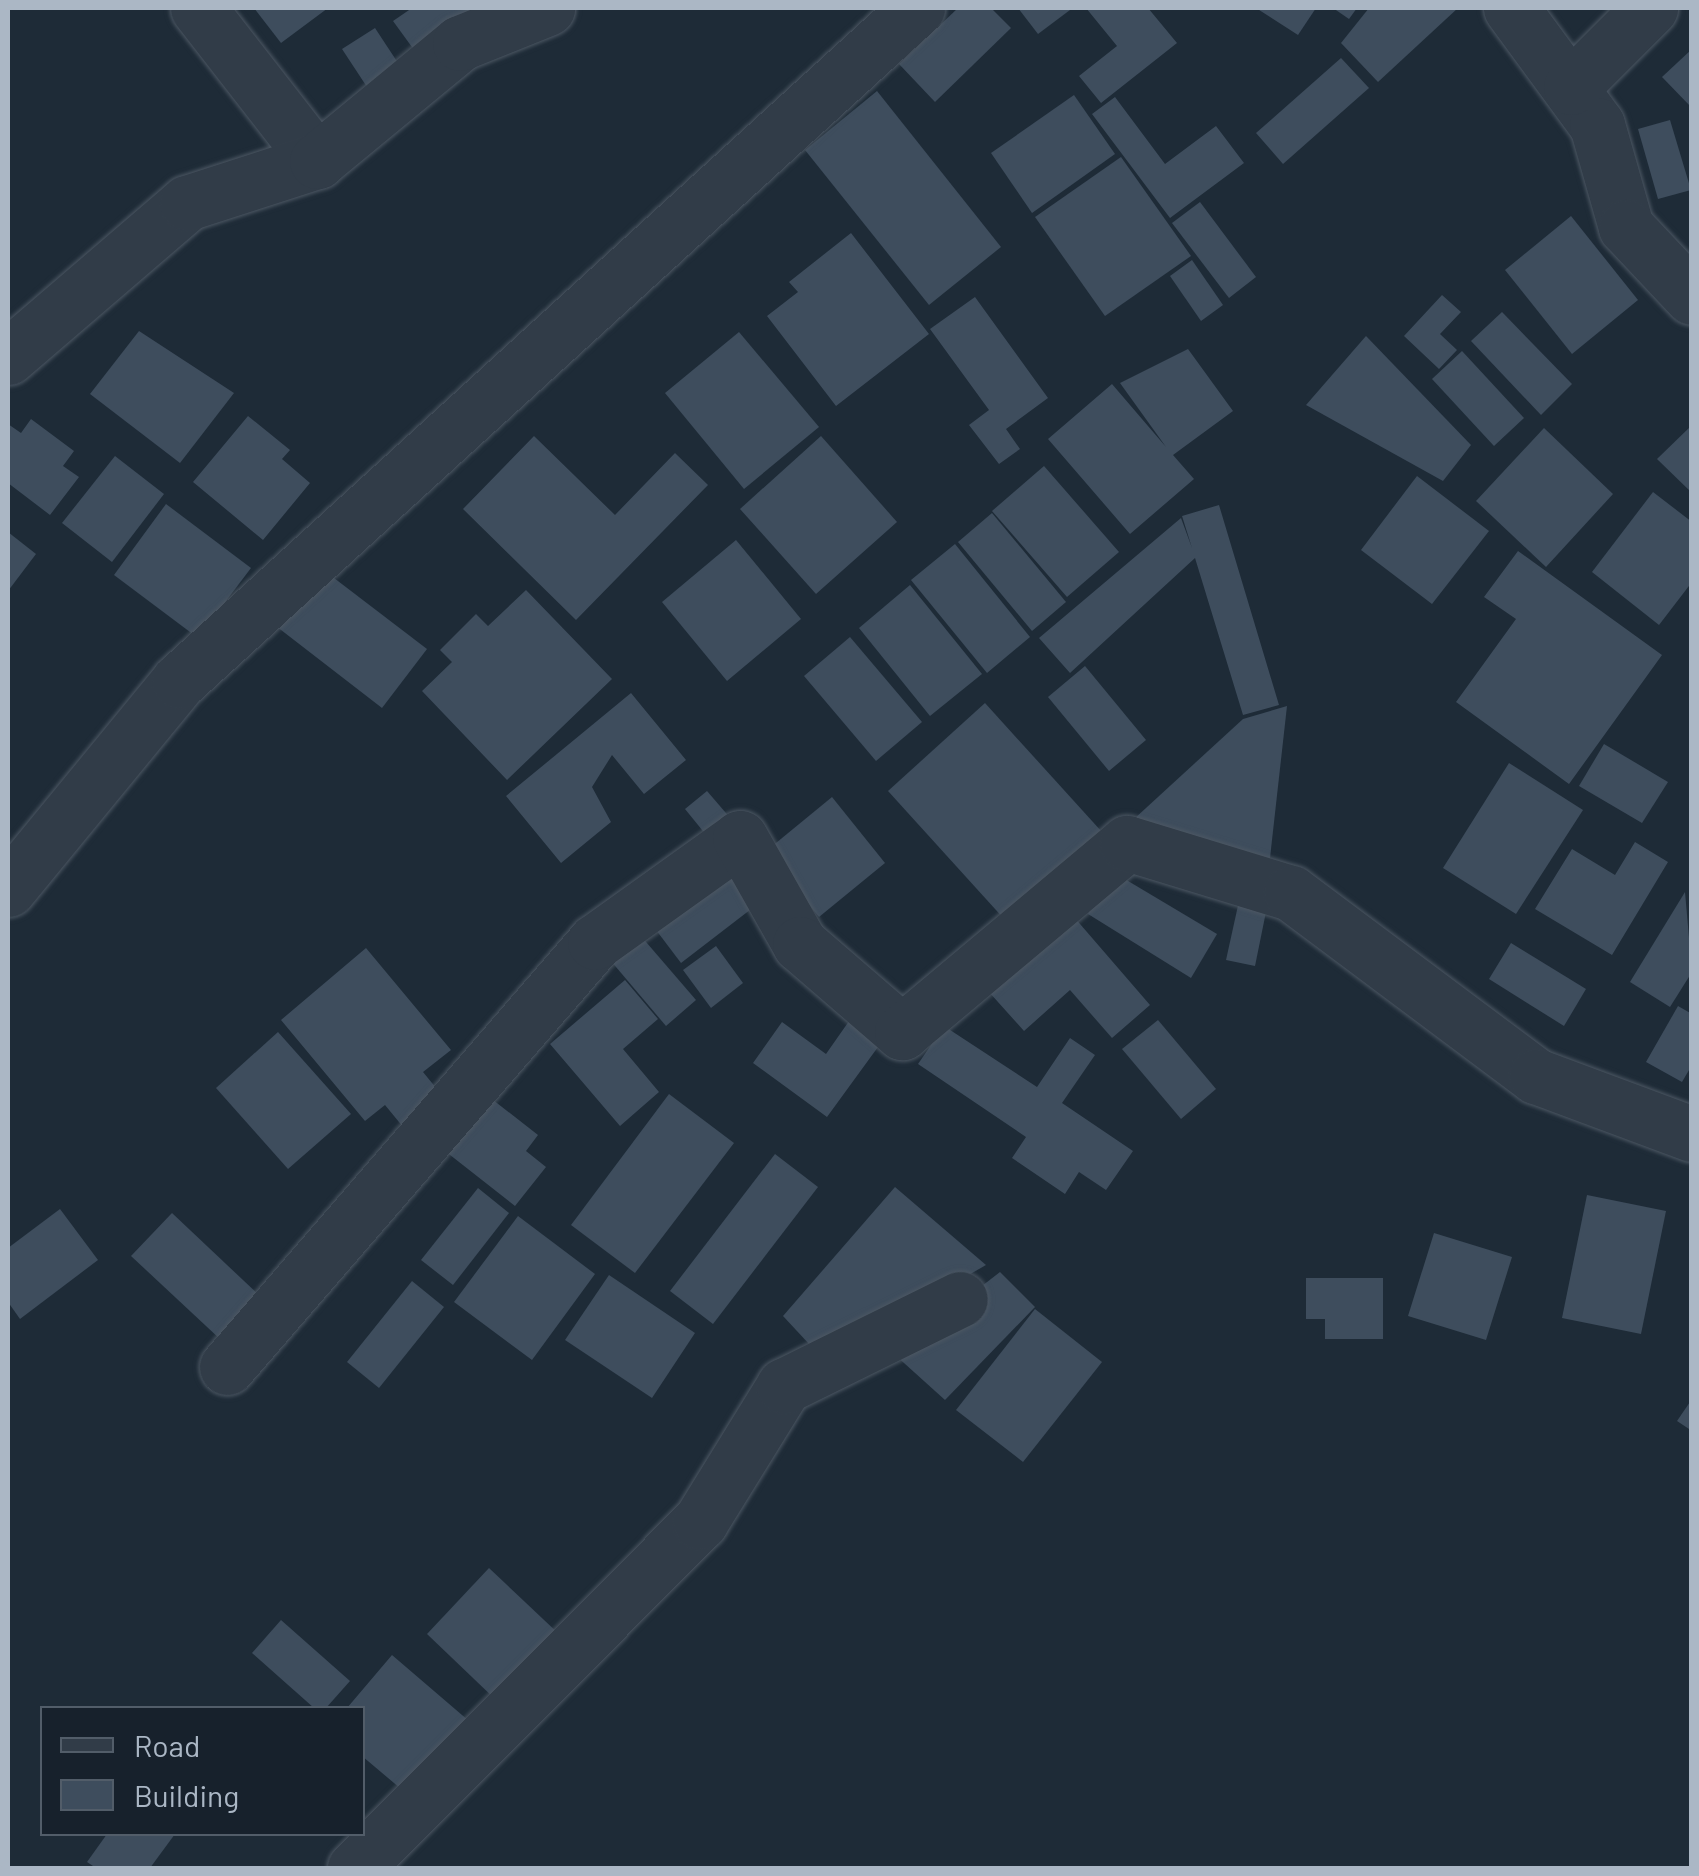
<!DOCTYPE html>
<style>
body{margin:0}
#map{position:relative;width:1699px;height:1876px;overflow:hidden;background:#1e2b37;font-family:Barlow,sans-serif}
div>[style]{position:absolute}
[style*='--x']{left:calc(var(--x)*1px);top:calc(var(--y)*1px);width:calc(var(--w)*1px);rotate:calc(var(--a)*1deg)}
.building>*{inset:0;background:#3e4d5d}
.roads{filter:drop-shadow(0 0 2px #4c5763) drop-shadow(0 0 2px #4c5763)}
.minor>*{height:55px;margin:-27.5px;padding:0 27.5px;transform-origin:27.5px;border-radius:27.5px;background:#313c48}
span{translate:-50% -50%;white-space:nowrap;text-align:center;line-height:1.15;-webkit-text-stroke:9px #17212c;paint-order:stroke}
.frame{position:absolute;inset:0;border:10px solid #abb7c5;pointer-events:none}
.legend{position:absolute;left:40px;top:1706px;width:325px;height:130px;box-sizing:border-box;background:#17212c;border:2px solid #525d69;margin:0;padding:12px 18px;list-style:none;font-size:30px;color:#abb7c5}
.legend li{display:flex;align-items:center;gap:20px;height:50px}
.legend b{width:50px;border:2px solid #525d69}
</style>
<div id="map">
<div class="building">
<div style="clip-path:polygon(254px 8px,328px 8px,281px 43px)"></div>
<div style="clip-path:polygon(412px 8px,482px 8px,417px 54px,393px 21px)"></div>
<div style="clip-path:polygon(958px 8px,991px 8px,1011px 28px,935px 102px,899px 64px)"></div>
<div style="clip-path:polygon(1018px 8px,1068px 8px,1070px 10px,1038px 34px)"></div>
<div style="clip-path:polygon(1086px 8px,1148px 8px,1177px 43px,1101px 103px,1079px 76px,1117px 46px)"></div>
<div style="clip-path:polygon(1256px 8px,1316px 8px,1298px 35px)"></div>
<div style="clip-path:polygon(1333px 8px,1357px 8px,1349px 19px)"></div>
<div style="clip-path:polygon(1369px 8px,1458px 8px,1378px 82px,1341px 43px)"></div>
<div style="clip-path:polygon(375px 28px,400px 66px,367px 87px,342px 49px)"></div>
<div style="clip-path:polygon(1692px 49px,1692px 108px,1662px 77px)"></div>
<div style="clip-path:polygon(1341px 58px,1369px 88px,1283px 164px,1256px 133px)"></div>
<div style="clip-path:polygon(877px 91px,1001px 247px,929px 305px,805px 150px)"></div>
<div style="clip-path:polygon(1074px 95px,1115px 154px,1032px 213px,991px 153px)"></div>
<div style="clip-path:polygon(1115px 97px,1165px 164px,1216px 126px,1244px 163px,1170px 218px,1092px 114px)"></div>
<div style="clip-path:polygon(1670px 120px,1691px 190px,1658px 199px,1638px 129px)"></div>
<div style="clip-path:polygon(1121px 157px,1191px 256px,1105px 316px,1035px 217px)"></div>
<div style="clip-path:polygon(1200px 202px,1256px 277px,1229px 298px,1172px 223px)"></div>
<div style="clip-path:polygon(1571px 216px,1638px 300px,1572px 354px,1505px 270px)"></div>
<div style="clip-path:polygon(851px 233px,929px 334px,836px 406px,767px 316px,798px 292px,789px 282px)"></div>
<div style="clip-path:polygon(1192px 260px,1223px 305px,1201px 321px,1170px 276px)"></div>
<div style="clip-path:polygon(1442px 295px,1461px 312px,1440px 334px,1457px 350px,1439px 369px,1404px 336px)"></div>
<div style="clip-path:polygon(975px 297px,1048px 398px,1006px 429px,1020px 449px,999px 464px,969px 425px,989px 410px,930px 329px)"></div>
<div style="clip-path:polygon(1502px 312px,1572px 384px,1541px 415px,1471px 341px)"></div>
<div style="clip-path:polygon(139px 331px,234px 393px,180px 463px,90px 394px)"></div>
<div style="clip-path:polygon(739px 332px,819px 427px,744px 489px,665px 393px)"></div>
<div style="clip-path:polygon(1366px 336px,1471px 445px,1443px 481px,1306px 405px)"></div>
<div style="clip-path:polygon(1188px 349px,1233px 411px,1173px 455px,1194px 479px,1130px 534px,1048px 439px,1112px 384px,1166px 447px,1120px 383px)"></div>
<div style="clip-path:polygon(1462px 351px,1524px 418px,1494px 446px,1432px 379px)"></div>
<div style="clip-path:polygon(248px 416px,290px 450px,282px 459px,310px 483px,263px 540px,193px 482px)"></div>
<div style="clip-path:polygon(31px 419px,74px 451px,63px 466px,79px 477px,50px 515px,8px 483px,8px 424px,21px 433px)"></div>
<div style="clip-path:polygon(1692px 425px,1692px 493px,1657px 459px)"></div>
<div style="clip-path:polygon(1544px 428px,1613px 494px,1546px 567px,1476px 501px)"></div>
<div style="clip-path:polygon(534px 436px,615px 515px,675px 453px,708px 485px,576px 620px,463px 509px)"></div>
<div style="clip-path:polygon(821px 436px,897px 522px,816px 594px,740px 509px)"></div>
<div style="clip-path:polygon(115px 456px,164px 494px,112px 562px,62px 523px)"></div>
<div style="clip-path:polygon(1044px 466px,1119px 552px,1067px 597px,992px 511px)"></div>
<div style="clip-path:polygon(1417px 476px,1489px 531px,1432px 604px,1361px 550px)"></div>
<div style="clip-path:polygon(1653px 492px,1692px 522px,1692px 582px,1659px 625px,1592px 572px)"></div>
<div style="clip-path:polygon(166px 504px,251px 568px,198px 638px,114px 575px)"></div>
<div style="clip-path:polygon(1219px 505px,1279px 705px,1243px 715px,1195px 558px,1070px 673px,1039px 638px,1181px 518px,1192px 548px,1182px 516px)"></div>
<div style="clip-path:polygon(992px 513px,1066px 602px,1032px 631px,958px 542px)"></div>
<div style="clip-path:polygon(8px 532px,36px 554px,8px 591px)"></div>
<div style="clip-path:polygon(736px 540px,801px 619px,727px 681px,662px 602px)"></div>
<div style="clip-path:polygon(955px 544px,1030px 637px,987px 673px,911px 580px)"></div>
<div style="clip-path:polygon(1518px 551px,1662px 655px,1569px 784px,1456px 702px,1516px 619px,1484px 597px)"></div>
<div style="clip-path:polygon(317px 565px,427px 649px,382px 708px,272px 623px)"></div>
<div style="clip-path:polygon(910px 585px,982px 674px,930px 716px,859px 628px)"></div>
<div style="clip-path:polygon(526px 590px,612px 679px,507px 780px,422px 691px,452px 662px,440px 650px,476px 614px,488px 626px)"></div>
<div style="clip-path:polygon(850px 637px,922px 722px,876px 761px,804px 676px)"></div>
<div style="clip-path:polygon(1085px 666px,1146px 740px,1109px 771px,1048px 697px)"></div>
<div style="clip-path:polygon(631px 693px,686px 760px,644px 794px,612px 755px,592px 787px,611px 822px,561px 863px,506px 796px)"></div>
<div style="clip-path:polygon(985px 703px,1112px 843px,1015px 931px,888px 791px)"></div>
<div style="clip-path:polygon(1287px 706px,1268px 876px,1134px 819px,1243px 719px)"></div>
<div style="clip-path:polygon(1604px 744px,1668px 782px,1642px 823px,1579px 786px)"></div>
<div style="clip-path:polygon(1509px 763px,1583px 810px,1516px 914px,1443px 868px)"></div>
<div style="clip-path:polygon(707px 791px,738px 827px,715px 846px,685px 809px)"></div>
<div style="clip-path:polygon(832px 797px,885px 863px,819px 917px,765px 852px)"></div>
<div style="clip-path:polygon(1635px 842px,1668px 862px,1612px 955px,1535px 909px,1572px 849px,1615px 875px)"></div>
<div style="clip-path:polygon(728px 862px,759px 903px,681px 963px,650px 922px)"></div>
<div style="clip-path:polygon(1113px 872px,1217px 934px,1191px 978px,1088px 914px)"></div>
<div style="clip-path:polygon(1685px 892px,1692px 972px,1670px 1007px,1630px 982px)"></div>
<div style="clip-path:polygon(1239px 901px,1267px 907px,1255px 966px,1226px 960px)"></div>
<div style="clip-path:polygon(1074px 917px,1150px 1005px,1112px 1038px,1070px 990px,1024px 1031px,989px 992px)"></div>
<div style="clip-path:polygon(634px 928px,696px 1000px,666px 1026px,605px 954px)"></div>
<div style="clip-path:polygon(1511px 943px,1586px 989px,1564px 1026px,1489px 979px)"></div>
<div style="clip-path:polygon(716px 946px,743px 983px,711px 1008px,683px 970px)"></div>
<div style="clip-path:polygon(366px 948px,451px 1050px,423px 1072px,446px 1100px,408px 1133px,385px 1105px,365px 1121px,281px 1020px)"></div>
<div style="clip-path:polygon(625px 980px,658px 1019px,623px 1049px,659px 1092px,620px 1126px,550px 1044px)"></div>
<div style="clip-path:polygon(1678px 1006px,1692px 1014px,1692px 1065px,1682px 1082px,1646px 1062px)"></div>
<div style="clip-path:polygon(854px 1014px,886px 1036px,827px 1117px,753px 1063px,782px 1022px,826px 1054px)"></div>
<div style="clip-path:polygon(1158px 1020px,1216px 1089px,1181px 1119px,1122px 1049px)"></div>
<div style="clip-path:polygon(944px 1026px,1037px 1087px,1070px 1038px,1095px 1055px,1062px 1103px,1133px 1151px,1106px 1190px,1079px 1172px,1065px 1194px,1012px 1158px,1026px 1137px,918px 1064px)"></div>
<div style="clip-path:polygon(278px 1032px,351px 1114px,288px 1169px,216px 1088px)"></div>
<div style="clip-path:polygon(669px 1094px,734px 1143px,635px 1273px,571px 1225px)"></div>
<div style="clip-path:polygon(488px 1096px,538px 1135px,526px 1151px,546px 1167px,515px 1206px,445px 1151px)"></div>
<div style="clip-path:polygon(775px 1154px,818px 1187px,713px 1324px,670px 1291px)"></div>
<div style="clip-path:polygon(895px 1187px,986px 1265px,823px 1359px,783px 1316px)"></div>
<div style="clip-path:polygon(478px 1188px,509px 1213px,453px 1285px,421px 1260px)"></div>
<div style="clip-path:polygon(1587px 1195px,1666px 1211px,1641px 1334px,1562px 1318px)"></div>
<div style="clip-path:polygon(60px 1209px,98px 1260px,20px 1319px,8px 1302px,8px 1248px)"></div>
<div style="clip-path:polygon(172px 1213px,261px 1297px,221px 1340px,131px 1256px)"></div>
<div style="clip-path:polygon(518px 1216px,595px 1274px,532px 1360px,454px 1302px)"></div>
<div style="clip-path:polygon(1434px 1233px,1512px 1257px,1486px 1340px,1408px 1316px)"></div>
<div style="clip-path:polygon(1000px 1272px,1035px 1307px,945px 1400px,894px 1354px)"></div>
<div style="clip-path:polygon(609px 1275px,695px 1333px,652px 1398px,565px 1340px)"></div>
<div style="clip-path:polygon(1306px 1278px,1383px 1278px,1383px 1339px,1325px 1339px,1325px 1319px,1306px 1319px)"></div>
<div style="clip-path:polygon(412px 1281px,444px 1307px,379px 1388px,347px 1362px)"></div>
<div style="clip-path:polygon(1035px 1309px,1102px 1362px,1023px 1462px,956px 1410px)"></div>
<div style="clip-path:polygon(1692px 1399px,1692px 1431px,1677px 1421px)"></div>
<div style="clip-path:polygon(489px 1568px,560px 1635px,497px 1701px,427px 1634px)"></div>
<div style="clip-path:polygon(281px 1620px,350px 1681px,326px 1708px,314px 1708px,252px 1653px)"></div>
<div style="clip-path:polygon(392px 1655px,469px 1721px,407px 1794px,362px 1756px,362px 1708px,347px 1708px)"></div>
<div style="clip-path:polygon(107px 1834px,175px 1834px,150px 1868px,96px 1868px,87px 1862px)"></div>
</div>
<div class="roads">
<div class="minor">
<div style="--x:198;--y:8;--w:194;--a:52.1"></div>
<div style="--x:1511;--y:8;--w:145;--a:53.7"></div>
<div style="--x:1597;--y:125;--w:106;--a:74.1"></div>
<div style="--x:1626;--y:227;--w:96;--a:46.7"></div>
<div style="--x:1571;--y:87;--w:112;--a:-45"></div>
<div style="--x:8;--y:357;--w:236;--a:-40.7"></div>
<div style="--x:187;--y:203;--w:137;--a:-17.9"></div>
<div style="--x:317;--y:161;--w:185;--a:-39.5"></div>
<div style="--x:460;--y:43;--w:94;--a:-21.9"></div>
<div style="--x:8;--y:889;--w:269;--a:-50.6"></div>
<div style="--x:179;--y:681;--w:999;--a:-42.36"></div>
<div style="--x:227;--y:1367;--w:562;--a:-49.11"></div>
<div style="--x:595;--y:942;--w:178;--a:-35.6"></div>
<div style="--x:740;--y:838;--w:122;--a:60.5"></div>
<div style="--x:800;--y:944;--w:135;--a:40.8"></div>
<div style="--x:902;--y:1032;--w:294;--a:-40"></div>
<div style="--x:1127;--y:843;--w:171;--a:17"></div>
<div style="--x:1291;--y:893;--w:306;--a:36.8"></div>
<div style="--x:1536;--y:1076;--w:166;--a:20.4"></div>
<div style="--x:355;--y:1868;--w:489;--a:-45.1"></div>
<div style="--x:700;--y:1522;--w:160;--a:-58.3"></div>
<div style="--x:784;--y:1386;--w:196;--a:-26.3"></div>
</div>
</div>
<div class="frame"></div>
<ul class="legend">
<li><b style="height:12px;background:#313c48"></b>Road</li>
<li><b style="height:28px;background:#3e4d5d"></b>Building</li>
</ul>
</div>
